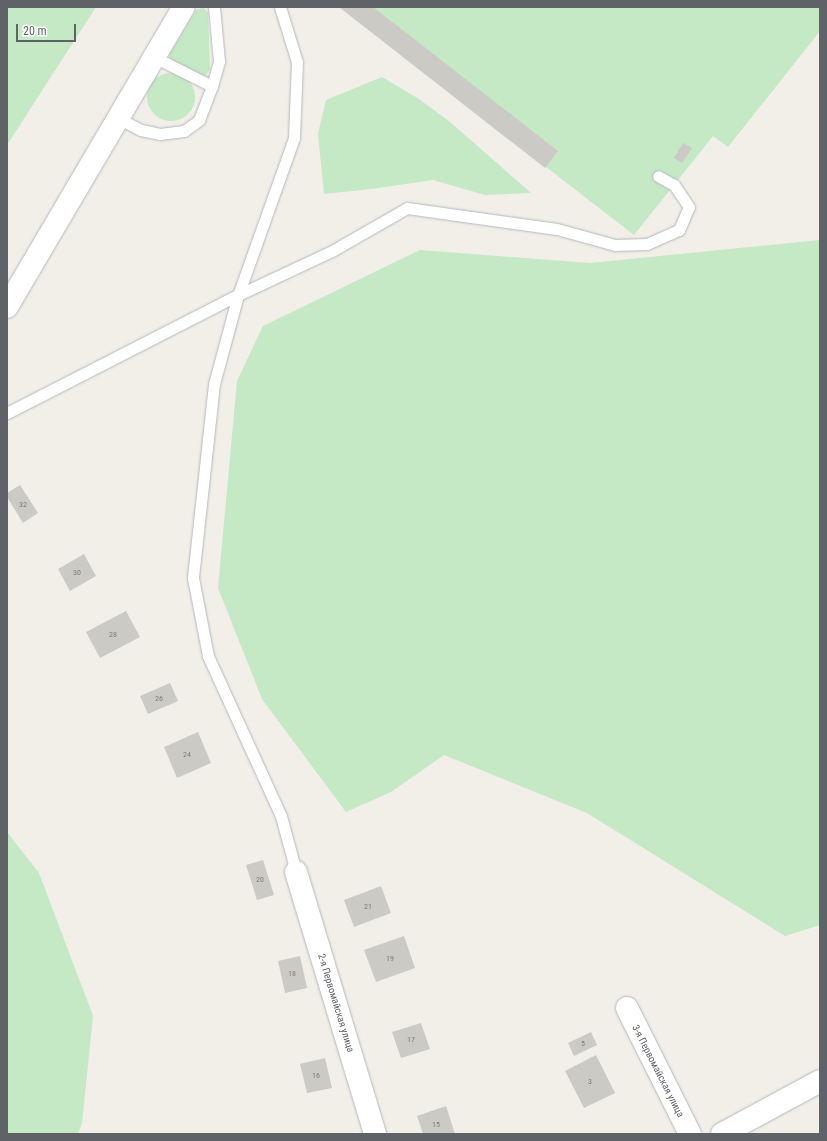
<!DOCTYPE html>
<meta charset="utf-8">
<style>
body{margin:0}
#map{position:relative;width:827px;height:1141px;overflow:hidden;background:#f1efe8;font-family:"Roboto Condensed",sans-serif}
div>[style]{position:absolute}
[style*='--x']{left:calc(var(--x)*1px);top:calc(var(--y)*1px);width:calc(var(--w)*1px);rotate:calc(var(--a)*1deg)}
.green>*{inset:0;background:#c5e8c5}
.round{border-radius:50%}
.building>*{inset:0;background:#cccac5}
.roads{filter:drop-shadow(0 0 1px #b5b8bc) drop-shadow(0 0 1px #b5b8bc)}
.lane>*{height:11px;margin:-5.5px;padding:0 5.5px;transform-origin:5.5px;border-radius:5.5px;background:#fff}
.street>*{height:22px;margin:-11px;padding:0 11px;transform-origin:11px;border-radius:11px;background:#fff}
span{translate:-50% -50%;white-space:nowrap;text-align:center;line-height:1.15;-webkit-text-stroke:3px #fff;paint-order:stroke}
.number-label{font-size:8px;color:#7a7d7f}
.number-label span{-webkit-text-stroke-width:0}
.street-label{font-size:10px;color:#5f6368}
.frame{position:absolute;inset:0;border:8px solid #5f6368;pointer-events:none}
.scale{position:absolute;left:16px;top:24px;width:60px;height:18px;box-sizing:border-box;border:2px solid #5f6368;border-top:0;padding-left:5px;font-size:12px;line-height:14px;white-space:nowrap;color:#5f6368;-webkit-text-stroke:3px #fff;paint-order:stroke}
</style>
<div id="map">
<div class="green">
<div style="clip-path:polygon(7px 7px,96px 7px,7px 145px)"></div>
<div style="clip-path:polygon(339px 7px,820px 7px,820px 31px,728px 147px,713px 136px,634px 235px)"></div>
<div style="clip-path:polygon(204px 8px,208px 13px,210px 69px,206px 75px,200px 77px,173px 63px,170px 58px,170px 53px,197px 9px)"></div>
<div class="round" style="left:147px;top:73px;width:48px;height:48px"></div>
<div style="clip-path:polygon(382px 77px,419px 99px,450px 122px,531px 193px,485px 195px,433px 180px,371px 189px,324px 194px,318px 134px,326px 100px)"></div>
<div style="clip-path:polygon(820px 240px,820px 925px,785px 936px,587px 813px,444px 755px,391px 792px,346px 812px,262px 699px,218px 588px,237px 381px,263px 326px,420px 250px,590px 263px)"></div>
<div style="clip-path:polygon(7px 832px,39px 873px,93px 1016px,82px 1123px,78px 1134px,7px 1134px)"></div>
</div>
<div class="building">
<div style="clip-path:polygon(339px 7px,373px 7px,558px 151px,545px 168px)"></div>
<div style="clip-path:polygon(683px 143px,692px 148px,682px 163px,674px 158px)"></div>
<div style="clip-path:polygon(20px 485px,38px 513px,23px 523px,7px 497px,7px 493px)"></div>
<div style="clip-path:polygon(84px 554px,96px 576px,70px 591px,58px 569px)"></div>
<div style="clip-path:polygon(126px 611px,140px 637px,100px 658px,86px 632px)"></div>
<div style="clip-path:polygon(170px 683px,178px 701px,148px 714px,140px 696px)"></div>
<div style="clip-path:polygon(198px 732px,211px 763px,177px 778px,164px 747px)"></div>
<div style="clip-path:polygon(263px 860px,274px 895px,257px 900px,246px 865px)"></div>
<div style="clip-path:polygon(381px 886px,391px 913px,354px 927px,344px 900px)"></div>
<div style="clip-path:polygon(404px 936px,415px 968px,376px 982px,364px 950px)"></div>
<div style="clip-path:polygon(300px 956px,307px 988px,285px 993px,278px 961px)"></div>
<div style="clip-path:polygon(421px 1023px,430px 1049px,401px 1058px,392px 1032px)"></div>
<div style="clip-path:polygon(591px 1032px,597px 1045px,574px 1056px,568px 1043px)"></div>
<div style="clip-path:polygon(596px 1055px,615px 1093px,584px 1108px,565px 1071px)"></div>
<div style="clip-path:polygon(325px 1058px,332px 1088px,307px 1093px,300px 1064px)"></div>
<div style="clip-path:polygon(446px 1106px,455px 1134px,423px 1134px,417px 1116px)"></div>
</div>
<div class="roads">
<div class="lane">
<div style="--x:280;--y:7;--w:58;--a:72.8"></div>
<div style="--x:297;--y:62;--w:76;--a:92.3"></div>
<div style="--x:294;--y:138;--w:167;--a:109.6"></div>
<div style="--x:238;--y:295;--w:92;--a:105.1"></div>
<div style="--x:214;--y:384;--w:195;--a:96.2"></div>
<div style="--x:193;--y:578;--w:79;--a:79.1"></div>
<div style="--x:208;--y:656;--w:176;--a:65.5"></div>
<div style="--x:281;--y:816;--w:58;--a:75"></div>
<div style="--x:154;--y:57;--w:65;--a:26.6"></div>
<div style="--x:118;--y:118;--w:26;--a:28"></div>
<div style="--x:141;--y:130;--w:19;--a:12"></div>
<div style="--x:160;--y:134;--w:24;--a:-7"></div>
<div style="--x:184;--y:131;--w:19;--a:-36"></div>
<div style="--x:199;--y:120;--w:36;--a:-69"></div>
<div style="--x:212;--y:86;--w:26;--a:-74"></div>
<div style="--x:219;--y:61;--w:54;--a:-95.3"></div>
<div style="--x:7;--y:413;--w:259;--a:-27.1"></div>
<div style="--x:238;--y:295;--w:104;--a:-25.1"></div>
<div style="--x:332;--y:251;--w:86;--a:-29.8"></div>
<div style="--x:407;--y:208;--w:151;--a:8"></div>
<div style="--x:557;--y:229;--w:60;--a:15.4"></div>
<div style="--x:615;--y:245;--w:32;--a:-2"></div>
<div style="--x:647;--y:244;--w:35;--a:-24"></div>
<div style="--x:679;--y:230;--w:25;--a:-67"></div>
<div style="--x:689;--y:207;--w:27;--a:-124"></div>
<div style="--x:674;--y:185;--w:18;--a:-151"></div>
</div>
<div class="street">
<div style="--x:7;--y:307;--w:348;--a:-59.5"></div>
<div style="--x:296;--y:872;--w:274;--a:73.2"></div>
<div style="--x:627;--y:1008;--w:141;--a:63.4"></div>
<div style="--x:722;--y:1134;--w:111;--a:-28.4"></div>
</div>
</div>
<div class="number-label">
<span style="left:23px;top:505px">32</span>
<span style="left:77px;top:573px">30</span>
<span style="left:113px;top:635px">28</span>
<span style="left:159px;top:699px">26</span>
<span style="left:187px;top:755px">24</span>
<span style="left:260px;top:880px">20</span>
<span style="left:368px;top:907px">21</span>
<span style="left:390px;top:959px">19</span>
<span style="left:292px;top:974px">18</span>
<span style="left:411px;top:1040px">17</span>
<span style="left:583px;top:1044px">5</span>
<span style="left:316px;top:1076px">16</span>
<span style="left:590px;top:1082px">3</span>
<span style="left:436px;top:1125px">15</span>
</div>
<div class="street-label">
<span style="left:336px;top:1003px;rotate:73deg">2-я Первомайская улица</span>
<span style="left:658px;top:1071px;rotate:63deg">3-я Первомайская улица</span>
</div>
<div class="frame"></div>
<div class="scale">20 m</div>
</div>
